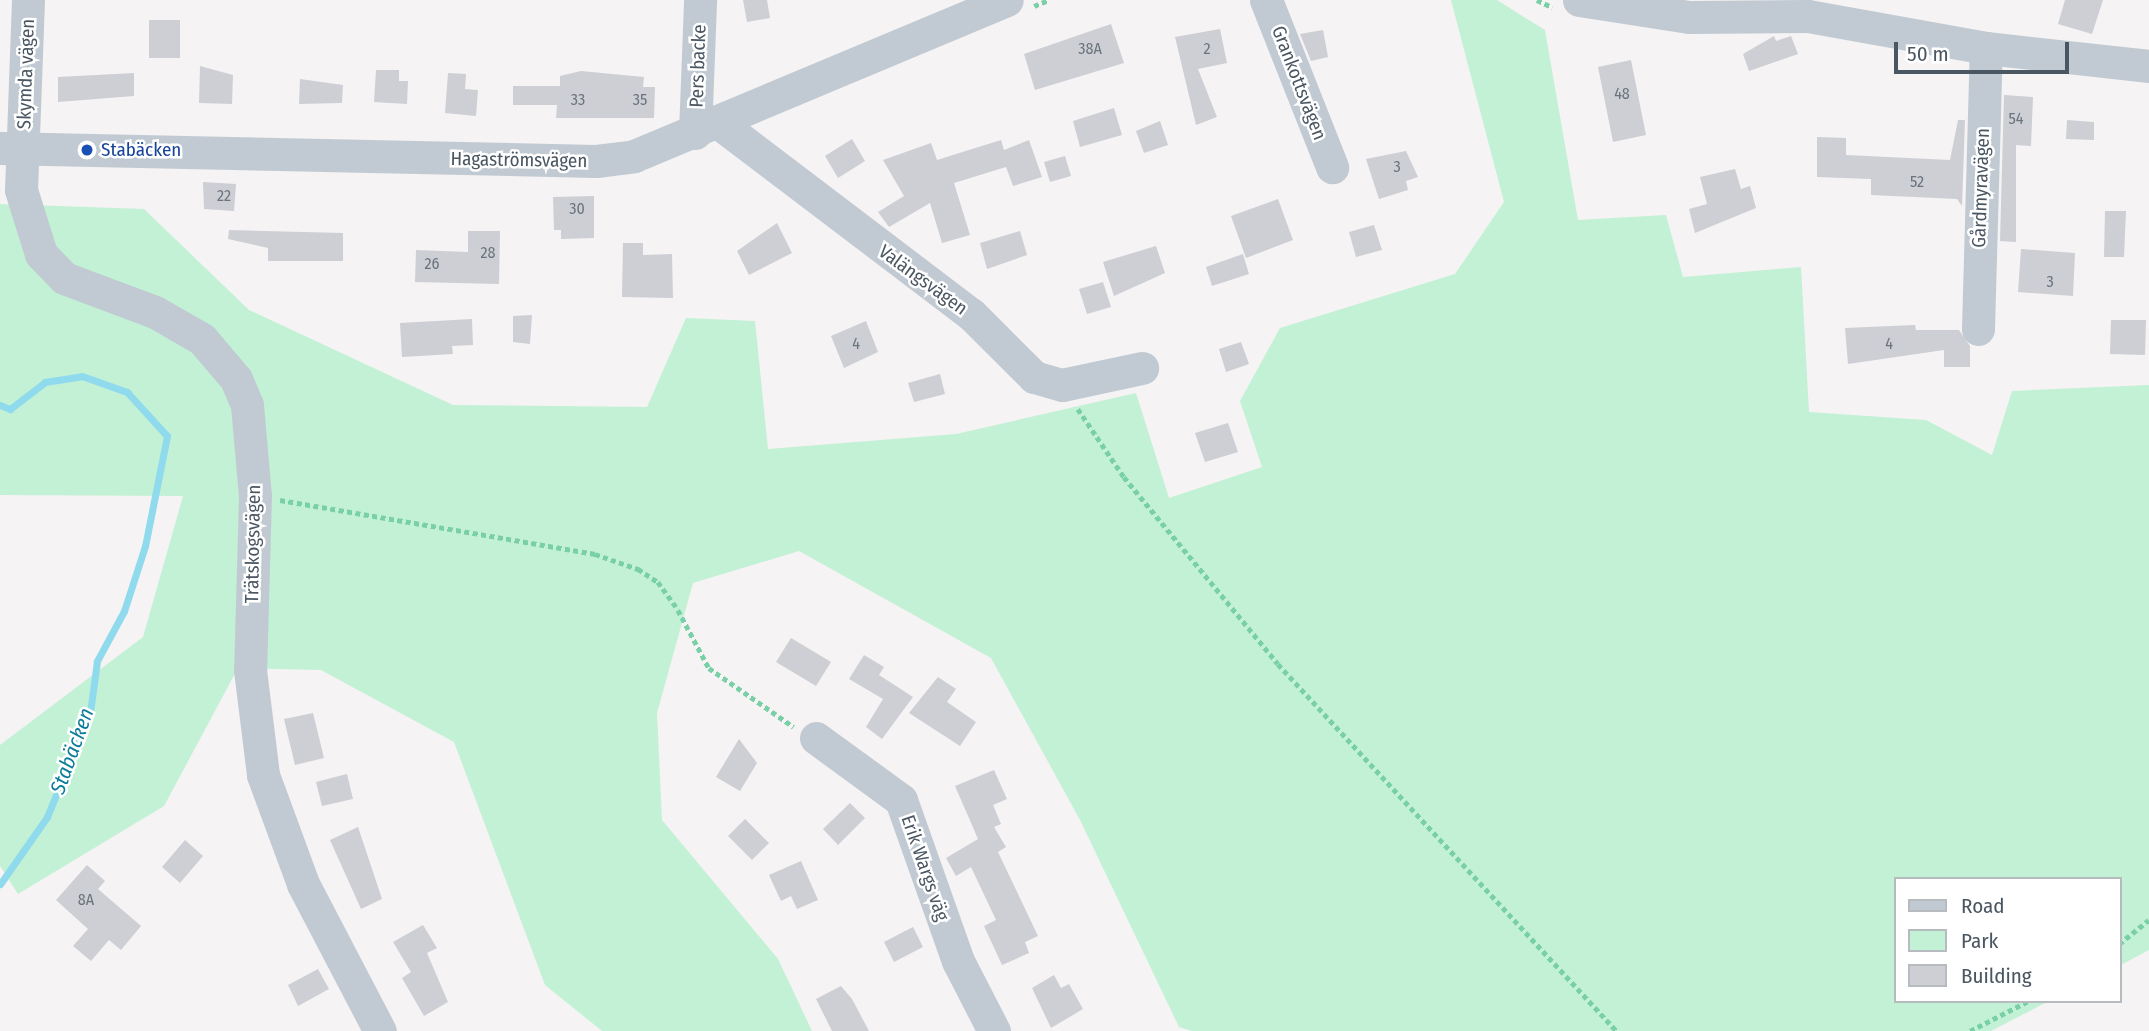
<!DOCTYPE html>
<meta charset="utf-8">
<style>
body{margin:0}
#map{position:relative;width:2149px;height:1031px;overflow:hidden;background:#f5f3f3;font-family:"Fira Sans Condensed",sans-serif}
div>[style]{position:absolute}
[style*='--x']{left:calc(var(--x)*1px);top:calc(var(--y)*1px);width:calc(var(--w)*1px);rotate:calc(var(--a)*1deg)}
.green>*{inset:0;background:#c3f1d5}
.stream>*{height:7px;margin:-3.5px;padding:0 3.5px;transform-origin:3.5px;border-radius:3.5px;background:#90daee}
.building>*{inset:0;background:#cdcfd5}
.path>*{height:4.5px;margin-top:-2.25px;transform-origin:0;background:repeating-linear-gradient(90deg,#7ad0a6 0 5px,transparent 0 8.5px)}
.minor>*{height:33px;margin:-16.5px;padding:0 16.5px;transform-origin:16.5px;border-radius:16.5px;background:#c1cad2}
.dots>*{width:19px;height:19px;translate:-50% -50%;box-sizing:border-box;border:4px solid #fff;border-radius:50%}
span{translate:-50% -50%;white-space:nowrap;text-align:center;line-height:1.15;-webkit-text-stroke:5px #fff;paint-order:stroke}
.number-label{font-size:16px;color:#6b747e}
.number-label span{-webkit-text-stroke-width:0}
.street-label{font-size:19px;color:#4a5661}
.transit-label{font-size:19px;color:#164399}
.left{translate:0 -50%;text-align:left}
.water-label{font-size:21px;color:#0c7c9b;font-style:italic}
.legend{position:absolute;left:1894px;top:877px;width:228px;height:126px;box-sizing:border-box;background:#fff;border:2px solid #b7bbc0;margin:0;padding:9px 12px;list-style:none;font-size:21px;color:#4a5661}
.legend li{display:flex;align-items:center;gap:14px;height:35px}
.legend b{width:35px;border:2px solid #b7bbc0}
.scale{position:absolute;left:1894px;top:42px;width:175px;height:32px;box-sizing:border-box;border:4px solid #4a5661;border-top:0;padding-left:9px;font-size:21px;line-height:24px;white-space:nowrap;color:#4a5661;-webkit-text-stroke:5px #fff;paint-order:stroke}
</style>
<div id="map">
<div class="green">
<div style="clip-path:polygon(1451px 0,1497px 0,1545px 30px,1578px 220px,1666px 215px,1683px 277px,1801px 267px,1809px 412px,1926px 420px,1992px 455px,2012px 391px,2149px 385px,2149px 950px,2119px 966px,2119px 879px,1895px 879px,1895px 1001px,2049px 1001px,1991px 1031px,1192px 1031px,1179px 1027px,1080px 820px,991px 658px,799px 551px,693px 583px,657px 713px,662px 820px,778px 959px,812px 1031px,602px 1031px,545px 985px,454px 742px,321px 670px,238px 668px,164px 806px,18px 894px,0 866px,0 745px,143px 637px,183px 496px,0 495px,0 204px,144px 209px,249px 310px,453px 405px,647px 407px,686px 318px,755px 321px,768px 449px,956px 434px,1136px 393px,1169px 498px,1262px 467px,1240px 401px,1280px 328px,1455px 274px,1504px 202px)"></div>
</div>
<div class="stream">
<div style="--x:0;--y:405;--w:11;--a:22"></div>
<div style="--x:10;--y:409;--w:44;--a:-37.6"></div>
<div style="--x:45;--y:382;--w:37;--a:-9"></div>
<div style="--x:82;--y:376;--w:48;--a:19.6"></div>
<div style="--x:127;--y:392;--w:59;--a:47.7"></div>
<div style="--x:167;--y:436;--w:112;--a:101.3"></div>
<div style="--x:145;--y:546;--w:68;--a:107.9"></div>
<div style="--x:124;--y:611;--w:57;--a:118.4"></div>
<div style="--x:97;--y:661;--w:52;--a:97.7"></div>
<div style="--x:90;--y:713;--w:113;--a:112.5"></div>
<div style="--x:47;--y:817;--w:82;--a:125"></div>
</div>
<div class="building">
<div style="clip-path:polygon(743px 0,767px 0,770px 18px,747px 22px)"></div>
<div style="clip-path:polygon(2065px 0,2103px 0,2092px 34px,2058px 24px)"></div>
<div style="clip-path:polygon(149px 20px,180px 20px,180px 58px,149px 58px)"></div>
<div style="clip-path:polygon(1111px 24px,1124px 63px,1035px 90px,1024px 54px)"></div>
<div style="clip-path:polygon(1220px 29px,1227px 63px,1198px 69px,1217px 117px,1196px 125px,1175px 37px)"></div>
<div style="clip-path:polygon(1323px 30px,1328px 57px,1311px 61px,1300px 34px)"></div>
<div style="clip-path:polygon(1774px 36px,1776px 41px,1791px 36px,1798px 54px,1749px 71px,1743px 54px)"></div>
<div style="clip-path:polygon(1631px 60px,1646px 135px,1613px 142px,1598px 67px)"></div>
<div style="clip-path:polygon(200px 66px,233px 75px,232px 104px,199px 103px)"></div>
<div style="clip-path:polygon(376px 70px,399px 70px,399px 81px,408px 81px,407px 104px,374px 102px)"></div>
<div style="clip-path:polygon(581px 71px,644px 77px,643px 87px,655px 87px,654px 118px,556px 118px,557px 105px,513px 105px,513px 86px,560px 86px,560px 76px)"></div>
<div style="clip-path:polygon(134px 73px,134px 96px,58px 102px,58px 77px)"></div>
<div style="clip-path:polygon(448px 73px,466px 74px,465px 89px,478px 90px,476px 116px,445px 113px)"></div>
<div style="clip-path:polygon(300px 79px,343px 85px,342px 103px,299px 104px)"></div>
<div style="clip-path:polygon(2004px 95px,2033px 97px,2031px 146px,2016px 145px,2016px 242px,2000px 241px)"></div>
<div style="clip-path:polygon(1114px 108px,1122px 135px,1080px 147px,1073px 121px)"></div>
<div style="clip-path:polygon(1958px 120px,1965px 120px,1962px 206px,1957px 199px,1871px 195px,1871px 179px,1817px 177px,1817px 137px,1846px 138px,1846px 155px,1950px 160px)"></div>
<div style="clip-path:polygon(2067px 120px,2094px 122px,2094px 140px,2066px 139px)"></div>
<div style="clip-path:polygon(1160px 121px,1168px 145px,1144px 153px,1136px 131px)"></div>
<div style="clip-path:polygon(852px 139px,865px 161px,838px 178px,825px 156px)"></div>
<div style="clip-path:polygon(1001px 140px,1004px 150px,1029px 140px,1042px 177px,1013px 186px,1006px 167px,954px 183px,970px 235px,942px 243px,930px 203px,889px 227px,878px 212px,904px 196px,883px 160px,931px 143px,937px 160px)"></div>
<div style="clip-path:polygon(1406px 151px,1418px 177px,1406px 181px,1408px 190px,1379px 199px,1366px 159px)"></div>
<div style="clip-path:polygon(1065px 156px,1071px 176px,1050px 182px,1044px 162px)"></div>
<div style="clip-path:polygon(1735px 169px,1741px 189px,1750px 186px,1756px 208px,1695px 233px,1689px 209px,1707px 204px,1700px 177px)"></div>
<div style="clip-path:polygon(203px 182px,236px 184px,234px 211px,204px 209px)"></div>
<div style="clip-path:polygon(594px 196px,594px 238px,561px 239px,561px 230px,554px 230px,553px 197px)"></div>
<div style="clip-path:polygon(1278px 199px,1293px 240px,1246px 258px,1231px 216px)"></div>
<div style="clip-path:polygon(2105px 211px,2126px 211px,2124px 257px,2104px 257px)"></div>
<div style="clip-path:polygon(777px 223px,792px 253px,749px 275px,737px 251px)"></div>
<div style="clip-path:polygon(1374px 225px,1382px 250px,1356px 257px,1349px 232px)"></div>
<div style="clip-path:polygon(229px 230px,343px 233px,343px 261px,268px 261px,268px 248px,228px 239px)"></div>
<div style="clip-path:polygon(468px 231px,500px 231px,499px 284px,415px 282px,416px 250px,468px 252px)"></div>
<div style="clip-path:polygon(1020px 231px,1027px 255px,987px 269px,980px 243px)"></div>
<div style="clip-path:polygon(623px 243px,643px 243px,643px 255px,672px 254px,673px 298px,622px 297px)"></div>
<div style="clip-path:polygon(1156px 246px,1165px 273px,1114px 296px,1103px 262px)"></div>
<div style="clip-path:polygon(2021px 249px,2075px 253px,2073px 296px,2018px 292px)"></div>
<div style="clip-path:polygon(1243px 254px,1249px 274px,1212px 286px,1206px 267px)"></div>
<div style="clip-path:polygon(1103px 282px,1111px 307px,1087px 314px,1079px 289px)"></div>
<div style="clip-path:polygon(532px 315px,530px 344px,513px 342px,513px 316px)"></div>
<div style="clip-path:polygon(472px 319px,473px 345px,452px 346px,453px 354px,402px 357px,400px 323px)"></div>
<div style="clip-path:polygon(2111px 320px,2146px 320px,2145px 355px,2110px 354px)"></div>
<div style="clip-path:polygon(866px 321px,878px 352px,844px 368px,831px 336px)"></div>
<div style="clip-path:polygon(1915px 325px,1916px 330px,1959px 330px,1970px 346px,1970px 367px,1944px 367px,1944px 350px,1848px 364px,1845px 328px)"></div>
<div style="clip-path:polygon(1241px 342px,1249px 364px,1226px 372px,1219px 349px)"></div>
<div style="clip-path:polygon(940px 374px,945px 394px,914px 402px,908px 383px)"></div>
<div style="clip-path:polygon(1228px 423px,1238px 452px,1205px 462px,1195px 433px)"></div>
<div style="clip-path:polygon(791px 638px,831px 662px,816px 686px,776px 662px)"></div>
<div style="clip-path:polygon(864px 655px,884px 667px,879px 675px,913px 697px,882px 739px,866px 727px,883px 699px,849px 679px)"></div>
<div style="clip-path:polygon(938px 677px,956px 689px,947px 702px,976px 722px,960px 746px,909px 713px)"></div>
<div style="clip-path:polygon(313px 713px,324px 758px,295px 765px,284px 719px)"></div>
<div style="clip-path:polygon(739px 739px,757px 763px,740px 791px,716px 777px)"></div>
<div style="clip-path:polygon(994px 770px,1007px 799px,993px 805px,1001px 824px,994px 827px,1006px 847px,998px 852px,1038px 936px,1025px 942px,1029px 953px,1002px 965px,984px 926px,996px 920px,971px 867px,956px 876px,946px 858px,978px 839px,955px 786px)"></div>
<div style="clip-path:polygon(347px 774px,353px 799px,322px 806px,316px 782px)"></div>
<div style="clip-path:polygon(850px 803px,865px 818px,838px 845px,823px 829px)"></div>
<div style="clip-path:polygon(745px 819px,769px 843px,752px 860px,728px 836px)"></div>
<div style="clip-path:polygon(358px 827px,382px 899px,361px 909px,330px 840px)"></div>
<div style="clip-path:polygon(185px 840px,203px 856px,180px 883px,162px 867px)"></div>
<div style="clip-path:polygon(801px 861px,818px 900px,797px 909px,791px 896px,781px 901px,769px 875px)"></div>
<div style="clip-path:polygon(87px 865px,105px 881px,98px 889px,141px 926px,121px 950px,109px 940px,91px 961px,73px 946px,88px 929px,56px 900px)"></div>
<div style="clip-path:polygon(423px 925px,437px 948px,427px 953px,448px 1002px,424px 1016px,402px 978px,411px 972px,393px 942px)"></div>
<div style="clip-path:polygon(913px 927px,923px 947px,894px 962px,884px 942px)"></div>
<div style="clip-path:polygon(318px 969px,329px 989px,298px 1006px,288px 985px)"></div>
<div style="clip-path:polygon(1054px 975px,1061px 988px,1069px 984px,1083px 1009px,1051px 1028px,1032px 988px)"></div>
<div style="clip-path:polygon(841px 986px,852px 999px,869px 1031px,832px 1031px,816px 999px)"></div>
</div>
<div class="path">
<div style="--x:1537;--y:0;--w:17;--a:25"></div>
<div style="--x:1034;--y:6;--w:16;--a:-22"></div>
<div style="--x:1078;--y:409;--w:82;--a:55.9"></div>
<div style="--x:1124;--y:477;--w:242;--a:50.5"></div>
<div style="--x:1278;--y:664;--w:500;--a:47.3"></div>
<div style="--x:280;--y:500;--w:320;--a:9.7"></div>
<div style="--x:595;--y:554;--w:46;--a:19.2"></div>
<div style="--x:638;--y:569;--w:24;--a:33"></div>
<div style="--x:658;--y:582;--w:34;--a:54"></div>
<div style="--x:678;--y:610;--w:66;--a:61.9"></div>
<div style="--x:709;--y:668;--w:103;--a:34.8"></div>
<div style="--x:2119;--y:944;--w:38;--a:-39"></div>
<div style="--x:1970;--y:1031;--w:65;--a:-27.3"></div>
</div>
<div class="minor">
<div style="--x:28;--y:0;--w:190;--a:92.1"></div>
<div style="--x:21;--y:190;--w:67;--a:72.6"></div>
<div style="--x:41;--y:254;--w:33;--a:46"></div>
<div style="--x:64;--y:278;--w:97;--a:20.5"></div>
<div style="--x:155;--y:312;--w:54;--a:29.9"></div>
<div style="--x:202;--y:339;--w:52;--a:49.6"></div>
<div style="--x:236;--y:379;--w:28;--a:67"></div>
<div style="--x:247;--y:405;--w:91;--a:85"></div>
<div style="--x:255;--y:496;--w:174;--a:91.6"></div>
<div style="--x:250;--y:670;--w:106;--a:82.9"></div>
<div style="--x:263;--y:775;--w:116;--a:69.8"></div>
<div style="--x:303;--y:884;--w:166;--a:62.4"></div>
<div style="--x:1266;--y:0;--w:180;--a:68.4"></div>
<div style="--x:1579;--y:0;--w:111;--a:8.8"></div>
<div style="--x:1689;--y:17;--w:119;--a:-0.5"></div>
<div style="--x:1808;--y:16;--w:181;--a:10.2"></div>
<div style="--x:1986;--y:48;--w:164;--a:6.3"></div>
<div style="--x:719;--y:123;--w:316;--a:37.2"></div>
<div style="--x:971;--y:314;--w:89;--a:45"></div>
<div style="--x:1034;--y:377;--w:29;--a:16"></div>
<div style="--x:1062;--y:385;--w:82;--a:-12"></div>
<div style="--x:695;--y:133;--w:133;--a:-87.8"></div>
<div style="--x:0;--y:148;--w:596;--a:1.25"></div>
<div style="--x:596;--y:161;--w:38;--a:-7"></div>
<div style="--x:634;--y:156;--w:404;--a:-22.7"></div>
<div style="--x:1978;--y:329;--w:281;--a:-88.4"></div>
<div style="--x:816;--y:738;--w:105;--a:36.1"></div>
<div style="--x:901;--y:800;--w:171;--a:70.5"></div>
<div style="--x:958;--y:961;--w:79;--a:62.8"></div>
</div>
<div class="dots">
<div style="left:87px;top:150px;background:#1a4fb4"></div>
</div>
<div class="number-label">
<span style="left:1090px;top:49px">38A</span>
<span style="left:1207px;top:49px">2</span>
<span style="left:1622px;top:94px">48</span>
<span style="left:578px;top:100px">33</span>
<span style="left:640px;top:100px">35</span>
<span style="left:2016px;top:119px">54</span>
<span style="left:1397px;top:167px">3</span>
<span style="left:1917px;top:182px">52</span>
<span style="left:224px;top:196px">22</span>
<span style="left:577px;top:209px">30</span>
<span style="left:488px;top:253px">28</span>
<span style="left:432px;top:264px">26</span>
<span style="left:2050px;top:282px">3</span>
<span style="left:856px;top:344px">4</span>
<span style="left:1889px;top:344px">4</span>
<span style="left:86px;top:900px">8A</span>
</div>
<div class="street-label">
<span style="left:698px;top:66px;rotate:-88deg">Pers backe</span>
<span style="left:26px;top:74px;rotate:-88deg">Skymda vägen</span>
<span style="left:1299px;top:83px;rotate:69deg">Grankottsvägen</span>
<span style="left:519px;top:160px;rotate:1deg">Hagaströmsvägen</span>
<span style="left:1981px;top:188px;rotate:-88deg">Gårdmyravägen</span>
<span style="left:923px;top:280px;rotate:36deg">Valängsvägen</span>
<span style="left:253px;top:544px;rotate:-89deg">Trätskogsvägen</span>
<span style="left:925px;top:868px;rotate:71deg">Erik Wargs väg</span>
</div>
<div class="transit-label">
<span class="left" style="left:101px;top:150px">Stabäcken</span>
</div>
<div class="water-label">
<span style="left:72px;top:751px;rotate:-70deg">Stabäcken</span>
</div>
<ul class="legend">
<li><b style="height:9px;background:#c1cad2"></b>Road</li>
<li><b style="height:19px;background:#c3f1d5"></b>Park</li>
<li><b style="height:19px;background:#cdcfd5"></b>Building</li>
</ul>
<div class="scale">50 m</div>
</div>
